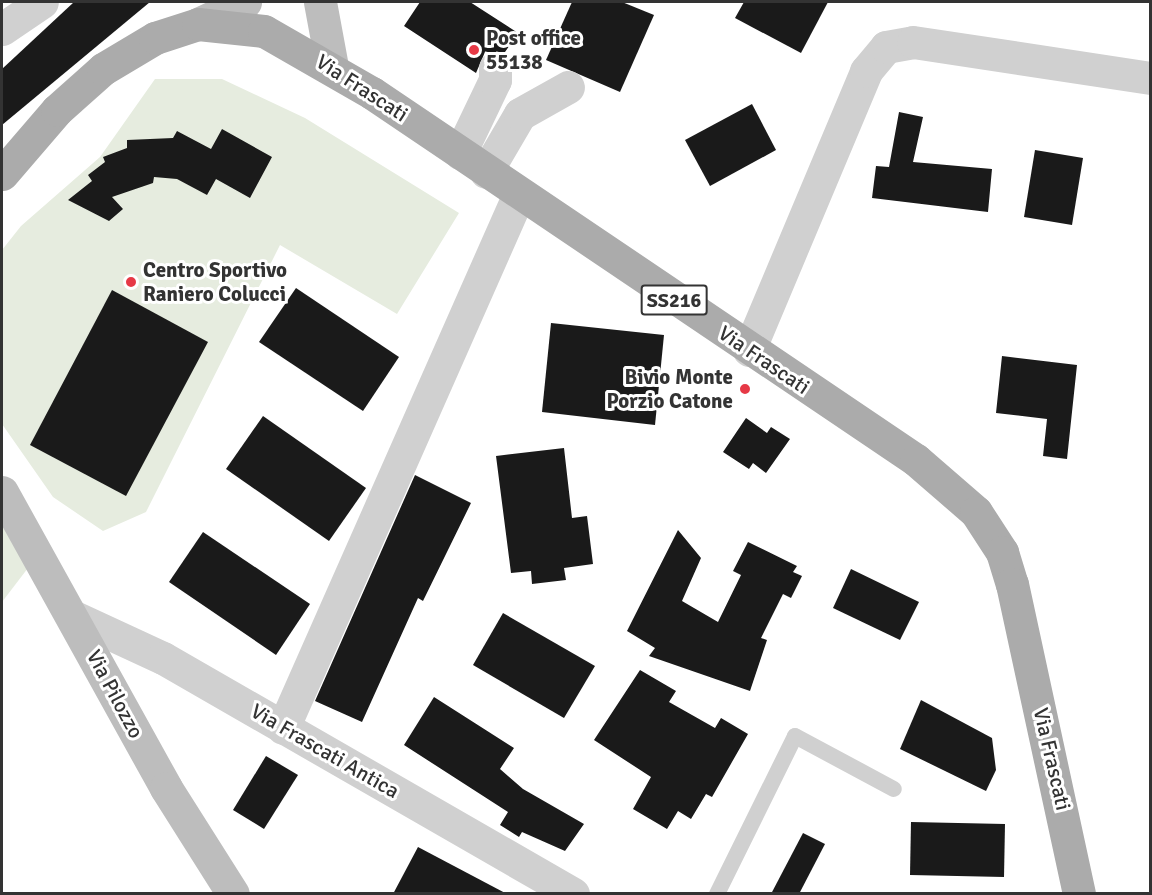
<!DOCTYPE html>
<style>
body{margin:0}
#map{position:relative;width:1152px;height:895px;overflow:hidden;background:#fff;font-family:Signika,sans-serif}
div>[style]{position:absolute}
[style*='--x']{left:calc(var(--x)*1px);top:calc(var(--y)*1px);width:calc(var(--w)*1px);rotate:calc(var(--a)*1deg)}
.green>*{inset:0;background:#e6ecdf}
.building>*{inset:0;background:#1a1a1a}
.lane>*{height:16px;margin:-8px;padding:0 8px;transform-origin:8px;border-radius:8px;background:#d0d0d0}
.street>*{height:33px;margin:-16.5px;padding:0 16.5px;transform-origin:16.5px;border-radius:16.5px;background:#d0d0d0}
.secondary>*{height:33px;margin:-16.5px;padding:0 16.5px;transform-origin:16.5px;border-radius:16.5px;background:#bdbdbd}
.primary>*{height:33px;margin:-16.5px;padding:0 16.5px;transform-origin:16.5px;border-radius:16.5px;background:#ababab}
.dots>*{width:16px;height:16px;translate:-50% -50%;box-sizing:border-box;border:3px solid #fff;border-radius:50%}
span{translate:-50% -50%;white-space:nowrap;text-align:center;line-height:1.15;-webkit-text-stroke:6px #fff;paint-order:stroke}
.shield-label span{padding:2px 4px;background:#fff;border:2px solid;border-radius:4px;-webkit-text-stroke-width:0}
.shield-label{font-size:20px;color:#333;font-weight:700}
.poi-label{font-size:21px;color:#333;font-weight:700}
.left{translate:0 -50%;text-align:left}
.right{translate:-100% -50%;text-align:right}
.street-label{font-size:21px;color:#333}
.frame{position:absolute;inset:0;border:3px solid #333;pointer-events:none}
</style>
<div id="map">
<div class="green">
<div style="clip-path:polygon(155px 79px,222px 79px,305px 118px,459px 213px,397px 314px,280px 245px,146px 512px,103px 531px,53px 497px,2px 424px,2px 250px,21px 226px,100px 157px)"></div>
<div style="clip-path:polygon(2px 523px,28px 568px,2px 602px)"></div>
</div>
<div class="building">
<div style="clip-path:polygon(74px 2px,150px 2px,2px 125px,2px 69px)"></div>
<div style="clip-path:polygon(420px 2px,470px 2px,518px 33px,505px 52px,485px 52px,476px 73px,404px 26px)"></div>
<div style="clip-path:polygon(572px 2px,622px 2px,654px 15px,620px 92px,546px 60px)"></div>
<div style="clip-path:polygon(744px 2px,828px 2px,801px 53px,735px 18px)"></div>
<div style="clip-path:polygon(752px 104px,776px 150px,710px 186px,685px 140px)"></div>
<div style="clip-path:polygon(899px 112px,923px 117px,913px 162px,992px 169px,988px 212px,872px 198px,876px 166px,889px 167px)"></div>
<div style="clip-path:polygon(222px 129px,272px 157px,250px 198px,216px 179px,207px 195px,177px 179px,154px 177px,153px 183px,112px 197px,123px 209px,109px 221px,68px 200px,92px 181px,88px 175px,105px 162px,103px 157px,127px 148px,127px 140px,173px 138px,177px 131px,211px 149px)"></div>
<div style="clip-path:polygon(1035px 150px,1083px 158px,1072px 225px,1024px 217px)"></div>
<div style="clip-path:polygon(296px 288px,399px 357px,363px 411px,259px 342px)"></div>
<div style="clip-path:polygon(112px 290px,208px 342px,126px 496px,30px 445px)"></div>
<div style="clip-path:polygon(551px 323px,664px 335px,655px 425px,542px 412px)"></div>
<div style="clip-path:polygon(1002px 356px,1077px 365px,1067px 459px,1043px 456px,1047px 419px,996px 413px)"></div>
<div style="clip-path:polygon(263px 416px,366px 488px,329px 541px,226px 469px)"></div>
<div style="clip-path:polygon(746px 418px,767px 433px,771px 427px,790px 439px,766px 473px,753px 463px,749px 469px,723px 452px)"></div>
<div style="clip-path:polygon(564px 448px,572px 518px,587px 516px,593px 564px,564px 568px,566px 580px,532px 584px,531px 571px,511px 573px,496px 456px)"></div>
<div style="clip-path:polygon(415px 475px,471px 503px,423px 601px,418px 598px,362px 722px,315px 701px)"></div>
<div style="clip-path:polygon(678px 530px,701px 558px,682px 601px,718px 622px,741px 575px,733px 571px,748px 542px,797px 566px,793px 572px,802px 576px,791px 598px,783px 594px,761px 638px,767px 640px,750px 691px,649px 656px,655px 648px,627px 631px)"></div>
<div style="clip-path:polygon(203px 532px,310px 604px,276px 655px,169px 582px)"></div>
<div style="clip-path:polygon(851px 569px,919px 602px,900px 640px,833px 608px)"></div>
<div style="clip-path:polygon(503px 613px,595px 666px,564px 718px,473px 665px)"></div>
<div style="clip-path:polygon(640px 670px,676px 691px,669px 702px,715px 728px,721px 718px,748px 734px,712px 797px,706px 794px,691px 819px,678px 811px,667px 829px,633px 809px,651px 777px,594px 740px)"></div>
<div style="clip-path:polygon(434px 697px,514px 748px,500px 769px,523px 789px,584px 824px,565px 851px,522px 832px,519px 837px,500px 825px,508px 812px,404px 745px)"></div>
<div style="clip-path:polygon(921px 700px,992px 738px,996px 770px,986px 791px,900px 749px)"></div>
<div style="clip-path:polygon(266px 756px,298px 775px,264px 829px,233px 810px)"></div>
<div style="clip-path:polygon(911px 822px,1005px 824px,1004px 877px,910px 875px)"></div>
<div style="clip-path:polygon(803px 833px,825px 844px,799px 894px,771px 894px)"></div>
<div style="clip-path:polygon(418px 847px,507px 894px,393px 894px)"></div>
</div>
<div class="lane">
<div style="--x:717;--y:894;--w:176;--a:-63.7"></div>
<div style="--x:795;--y:736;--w:112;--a:28.2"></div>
</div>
<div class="street">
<div style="--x:2;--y:29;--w:48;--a:-34"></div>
<div style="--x:460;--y:153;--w:81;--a:-64.4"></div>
<div style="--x:495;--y:80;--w:12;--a:-90"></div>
<div style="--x:486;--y:172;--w:67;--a:-59.6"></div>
<div style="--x:520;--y:114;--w:55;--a:-29.4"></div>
<div style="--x:749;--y:350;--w:303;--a:-67.2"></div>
<div style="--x:866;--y:71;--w:31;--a:-50"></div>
<div style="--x:886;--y:47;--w:27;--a:-10"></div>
<div style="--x:913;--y:42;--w:240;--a:8.6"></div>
<div style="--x:72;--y:616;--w:100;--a:24.8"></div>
<div style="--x:163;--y:658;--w:473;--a:29.9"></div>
<div style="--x:283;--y:728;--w:584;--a:-66.16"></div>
</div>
<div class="secondary">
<div style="--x:320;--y:2;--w:66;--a:79.5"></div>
<div style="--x:198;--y:24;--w:52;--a:-25.1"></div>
<div style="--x:2;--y:492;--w:338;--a:61"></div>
<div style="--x:166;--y:788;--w:125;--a:57.7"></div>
</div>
<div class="primary">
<div style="--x:2;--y:174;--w:84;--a:-49.3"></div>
<div style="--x:57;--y:110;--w:62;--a:-41.7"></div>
<div style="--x:103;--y:69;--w:61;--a:-30.8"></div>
<div style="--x:155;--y:38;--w:45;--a:-18"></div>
<div style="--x:198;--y:24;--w:66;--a:6.1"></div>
<div style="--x:264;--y:31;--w:125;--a:29.9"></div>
<div style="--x:372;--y:93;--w:656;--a:34"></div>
<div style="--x:916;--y:460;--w:79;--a:40.9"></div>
<div style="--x:976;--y:512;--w:48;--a:57"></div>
<div style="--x:1002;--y:552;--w:34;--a:73"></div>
<div style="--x:1012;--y:584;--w:317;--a:77.8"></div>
</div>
<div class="dots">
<div style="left:474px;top:50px;background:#e63946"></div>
<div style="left:131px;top:282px;background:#e63946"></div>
<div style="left:745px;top:389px;background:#e63946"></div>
</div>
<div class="shield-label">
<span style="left:674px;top:300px">SS216</span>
</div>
<div class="poi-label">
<span class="left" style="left:486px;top:50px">Post office<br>55138</span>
<span class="left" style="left:143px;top:282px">Centro Sportivo<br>Raniero Colucci</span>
<span class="right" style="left:733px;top:389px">Bivio Monte<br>Porzio Catone</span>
</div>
<div class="street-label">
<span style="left:362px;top:88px;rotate:33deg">Via Frascati</span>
<span style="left:764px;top:360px;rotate:34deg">Via Frascati</span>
<span style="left:115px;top:694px;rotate:62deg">Via Pilozzo</span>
<span style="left:325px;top:751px;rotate:30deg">Via Frascati Antica</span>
<span style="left:1052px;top:759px;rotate:77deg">Via Frascati</span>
</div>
<div class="frame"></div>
</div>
